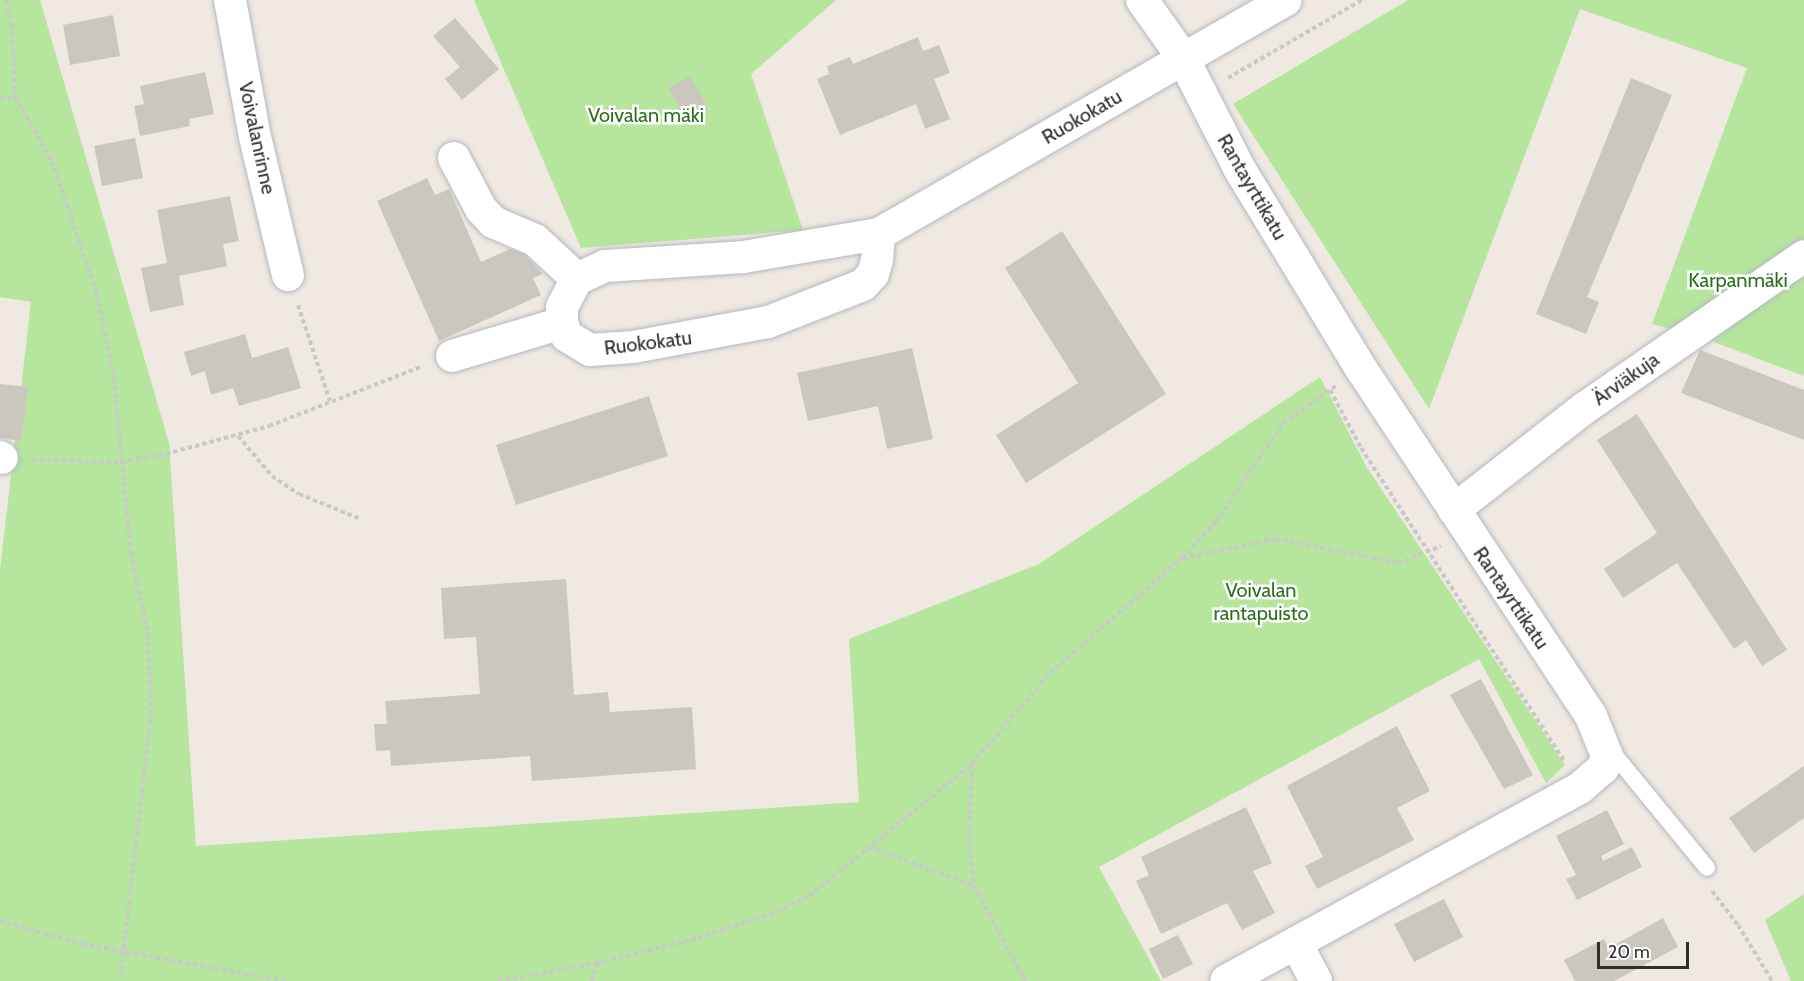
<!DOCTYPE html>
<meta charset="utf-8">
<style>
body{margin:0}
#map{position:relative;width:1804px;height:981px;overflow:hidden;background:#efe9e1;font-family:Cabin,sans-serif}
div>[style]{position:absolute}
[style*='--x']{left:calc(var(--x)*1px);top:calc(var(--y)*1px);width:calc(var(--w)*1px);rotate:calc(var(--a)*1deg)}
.green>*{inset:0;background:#b6e59e}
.building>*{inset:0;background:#cbc7bf}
.path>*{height:4px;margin-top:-2px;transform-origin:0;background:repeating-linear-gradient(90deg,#c9c9c9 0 4.5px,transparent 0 7.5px)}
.roads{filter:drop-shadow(0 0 2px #b4b7c1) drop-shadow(0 0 2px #b4b7c1)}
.lane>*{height:16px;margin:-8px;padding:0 8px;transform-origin:8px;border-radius:8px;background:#fff}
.street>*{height:32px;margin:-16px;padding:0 16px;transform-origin:16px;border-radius:16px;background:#fff}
span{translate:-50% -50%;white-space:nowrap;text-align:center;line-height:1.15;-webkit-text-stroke:5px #fff;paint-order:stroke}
.park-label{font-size:20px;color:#2c6e1b}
.street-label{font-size:20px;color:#2e2e2e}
.scale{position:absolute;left:1597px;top:942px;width:92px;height:27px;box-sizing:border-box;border:3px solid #2e2e2e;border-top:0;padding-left:8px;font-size:18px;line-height:21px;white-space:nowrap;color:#2e2e2e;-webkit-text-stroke:4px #fff;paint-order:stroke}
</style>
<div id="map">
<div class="green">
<div style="clip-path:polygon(0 0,40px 0,169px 443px,196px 846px,859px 802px,849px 639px,1039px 564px,1320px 377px,1366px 466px,1565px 765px,1546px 783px,1479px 659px,1099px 867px,1161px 981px,0 981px,0 570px,31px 302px,0 297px)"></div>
<div style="clip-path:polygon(474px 0,836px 0,751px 74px,803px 230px,581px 248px)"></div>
<div style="clip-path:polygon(1408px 0,1804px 0,1804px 376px,1701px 337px,1652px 324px,1747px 68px,1580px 9px,1429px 409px,1233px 104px)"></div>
<div style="clip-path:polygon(1804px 894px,1804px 981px,1791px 981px,1765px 920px)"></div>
</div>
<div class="building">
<div style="clip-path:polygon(113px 15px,120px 56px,70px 65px,63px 25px)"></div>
<div style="clip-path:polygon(455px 18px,499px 69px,462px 100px,445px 79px,460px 67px,433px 36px)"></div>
<div style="clip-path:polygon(918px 37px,923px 51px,939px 45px,950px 73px,934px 79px,950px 119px,925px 129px,916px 104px,840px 135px,817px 79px,829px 74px,827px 66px,850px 57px,853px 64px)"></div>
<div style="clip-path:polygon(205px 72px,214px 114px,189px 119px,190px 126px,140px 136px,134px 106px,144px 104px,140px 86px)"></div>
<div style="clip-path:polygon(690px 76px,708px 108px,687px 120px,668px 88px)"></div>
<div style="clip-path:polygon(1631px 78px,1672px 95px,1587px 297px,1599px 302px,1586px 334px,1536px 314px)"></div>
<div style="clip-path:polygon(135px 138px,143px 178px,102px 186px,94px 146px)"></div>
<div style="clip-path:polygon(427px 178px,435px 195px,449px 189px,481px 262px,510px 249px,525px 255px,543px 274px,533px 278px,541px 295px,439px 341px,377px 201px)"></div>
<div style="clip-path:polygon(230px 196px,239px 241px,223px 244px,227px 266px,179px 276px,184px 305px,150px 312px,141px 268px,167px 263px,157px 210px)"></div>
<div style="clip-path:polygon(1062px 231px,1166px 394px,1026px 483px,996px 435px,1078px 383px,1005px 268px)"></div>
<div style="clip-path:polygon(245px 334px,252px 358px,288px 347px,301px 388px,239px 406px,233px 388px,211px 395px,205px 371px,191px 376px,184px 352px)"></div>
<div style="clip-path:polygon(912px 348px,933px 439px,887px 449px,878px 406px,808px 421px,797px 373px)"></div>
<div style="clip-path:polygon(1700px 350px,1804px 390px,1804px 440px,1681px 393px)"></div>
<div style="clip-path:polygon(0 384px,28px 387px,21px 441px,0 438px)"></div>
<div style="clip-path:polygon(649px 396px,668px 456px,516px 505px,496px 445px)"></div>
<div style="clip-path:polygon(1637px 414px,1787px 650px,1762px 666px,1746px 640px,1734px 649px,1677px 563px,1623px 598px,1604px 569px,1657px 533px,1597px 440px)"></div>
<div style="clip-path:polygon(566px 579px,574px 695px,608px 692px,610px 712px,692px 707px,696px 769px,532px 781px,530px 756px,391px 766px,390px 750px,376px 751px,374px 724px,387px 724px,385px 701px,480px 694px,476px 637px,444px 639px,441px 588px)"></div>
<div style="clip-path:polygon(1481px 679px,1533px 775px,1504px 789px,1450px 695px)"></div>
<div style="clip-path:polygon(1397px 726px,1430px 791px,1397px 808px,1414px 840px,1317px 889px,1305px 866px,1323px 857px,1287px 786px)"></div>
<div style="clip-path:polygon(1804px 766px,1804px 818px,1754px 853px,1729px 818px)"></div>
<div style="clip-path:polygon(1246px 807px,1272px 863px,1253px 871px,1275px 913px,1242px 930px,1227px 903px,1161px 934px,1136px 881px,1149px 875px,1141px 857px)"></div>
<div style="clip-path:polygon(1607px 810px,1624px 844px,1601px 856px,1603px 861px,1632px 847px,1642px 867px,1577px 900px,1566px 879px,1576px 875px,1556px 836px)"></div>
<div style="clip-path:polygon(1444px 899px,1463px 937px,1414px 962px,1394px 924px)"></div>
<div style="clip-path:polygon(1663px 918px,1678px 947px,1614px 981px,1575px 981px,1564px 960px,1604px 939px,1609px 948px)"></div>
<div style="clip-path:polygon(1178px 935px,1193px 964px,1163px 979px,1149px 949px)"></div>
</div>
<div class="path">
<div style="--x:6;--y:0;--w:26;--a:77"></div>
<div style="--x:12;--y:25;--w:72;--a:87.6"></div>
<div style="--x:15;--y:97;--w:74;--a:60"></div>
<div style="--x:52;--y:161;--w:141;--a:71.4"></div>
<div style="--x:97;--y:295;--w:85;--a:78.4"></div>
<div style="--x:114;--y:378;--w:176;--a:84.5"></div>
<div style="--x:131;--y:553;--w:84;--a:78.3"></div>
<div style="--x:148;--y:635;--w:78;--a:87.8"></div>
<div style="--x:151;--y:713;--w:270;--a:96.6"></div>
<div style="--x:1228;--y:78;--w:155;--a:-30.2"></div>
<div style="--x:0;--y:99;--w:15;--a:-8"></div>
<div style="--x:298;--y:305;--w:101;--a:71.6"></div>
<div style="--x:1330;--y:390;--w:66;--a:61.9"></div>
<div style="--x:1361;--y:448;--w:374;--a:57"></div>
<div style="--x:238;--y:436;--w:52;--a:49.6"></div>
<div style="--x:272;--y:476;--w:32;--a:34"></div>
<div style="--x:299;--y:494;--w:64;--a:22.1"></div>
<div style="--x:32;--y:460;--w:89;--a:1.3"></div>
<div style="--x:121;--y:462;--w:46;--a:-10.1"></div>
<div style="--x:166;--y:454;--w:107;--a:-15.2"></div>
<div style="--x:269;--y:426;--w:165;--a:-21.3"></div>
<div style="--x:1183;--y:558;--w:95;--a:-11.5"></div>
<div style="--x:1276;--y:539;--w:124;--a:11.1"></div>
<div style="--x:1398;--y:563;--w:46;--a:-21.6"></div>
<div style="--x:972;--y:764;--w:76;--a:92.3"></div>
<div style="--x:969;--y:840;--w:46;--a:83.8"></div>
<div style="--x:974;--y:886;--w:108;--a:61.8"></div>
<div style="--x:869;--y:847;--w:112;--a:20.4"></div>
<div style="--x:1712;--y:891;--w:43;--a:52.6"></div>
<div style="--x:1738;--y:925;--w:66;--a:58.7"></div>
<div style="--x:0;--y:921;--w:85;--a:15.7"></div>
<div style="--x:82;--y:944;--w:207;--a:10.3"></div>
<div style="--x:498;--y:981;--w:101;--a:-10.3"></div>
<div style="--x:597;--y:963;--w:104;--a:-13.9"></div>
<div style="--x:698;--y:938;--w:83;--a:-18.2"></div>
<div style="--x:777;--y:912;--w:36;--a:-27"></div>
<div style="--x:809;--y:896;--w:210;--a:-39"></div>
<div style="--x:972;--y:764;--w:120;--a:-49.4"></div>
<div style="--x:1050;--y:673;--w:175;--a:-41.1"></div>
<div style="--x:1182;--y:558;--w:50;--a:-46.6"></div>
<div style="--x:1216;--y:522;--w:120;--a:-55.9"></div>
<div style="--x:1283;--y:423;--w:66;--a:-35.1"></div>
<div style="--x:592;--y:981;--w:19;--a:-74"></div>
</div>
<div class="roads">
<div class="lane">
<div style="--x:1608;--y:747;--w:156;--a:50.7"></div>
</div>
<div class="street">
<div style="--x:230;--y:0;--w:139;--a:79.7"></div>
<div style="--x:255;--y:137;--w:142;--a:76.6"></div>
<div style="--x:1142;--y:0;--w:71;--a:54.7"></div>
<div style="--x:1183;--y:58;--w:123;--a:63"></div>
<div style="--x:1239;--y:168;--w:237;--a:58.7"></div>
<div style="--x:1362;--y:370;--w:415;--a:56.5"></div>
<div style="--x:1591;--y:716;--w:43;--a:68.2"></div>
<div style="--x:1607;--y:756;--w:13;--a:108"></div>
<div style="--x:1603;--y:768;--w:30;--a:139"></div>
<div style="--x:1580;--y:788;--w:403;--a:151.4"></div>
<div style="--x:454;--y:158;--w:58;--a:62.1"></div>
<div style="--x:481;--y:209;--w:18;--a:47"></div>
<div style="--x:493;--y:222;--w:46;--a:23.2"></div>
<div style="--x:535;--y:240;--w:57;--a:42.9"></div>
<div style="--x:879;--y:234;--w:26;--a:94"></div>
<div style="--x:877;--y:260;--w:15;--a:106"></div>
<div style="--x:873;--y:274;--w:15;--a:132"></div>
<div style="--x:863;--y:285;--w:102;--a:158.7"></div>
<div style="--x:768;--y:322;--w:137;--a:169.5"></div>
<div style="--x:633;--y:347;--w:43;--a:176"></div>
<div style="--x:590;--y:350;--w:27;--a:-149"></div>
<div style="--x:567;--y:336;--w:14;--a:-111"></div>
<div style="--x:562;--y:323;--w:16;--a:-90"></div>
<div style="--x:562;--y:307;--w:32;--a:-62"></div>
<div style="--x:577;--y:279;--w:31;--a:-25"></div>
<div style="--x:605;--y:266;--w:138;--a:-3.7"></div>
<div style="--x:743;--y:257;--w:138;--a:-9.6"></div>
<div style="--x:879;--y:234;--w:469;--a:-29.9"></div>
<div style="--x:452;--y:356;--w:115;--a:-16.7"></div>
<div style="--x:0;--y:457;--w:2;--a:27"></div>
<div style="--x:1454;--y:510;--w:167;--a:-38"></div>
<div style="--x:1586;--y:407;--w:265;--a:-34.7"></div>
<div style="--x:1296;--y:943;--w:43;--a:62.2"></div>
</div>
</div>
<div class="park-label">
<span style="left:646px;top:115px">Voivalan mäki</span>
<span style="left:1738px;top:280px">Karpanmäki</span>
<span style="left:1261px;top:602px">Voivalan<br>rantapuisto</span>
</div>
<div class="street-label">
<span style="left:1082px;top:117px;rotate:-30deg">Ruokokatu</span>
<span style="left:257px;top:138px;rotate:78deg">Voivalanrinne</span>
<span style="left:1252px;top:187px;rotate:60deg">Rantayrttikatu</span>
<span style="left:648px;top:343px;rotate:-7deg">Ruokokatu</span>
<span style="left:1626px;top:379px;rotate:-35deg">Ärviäkuja</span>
<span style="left:1511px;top:598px;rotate:56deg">Rantayrttikatu</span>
</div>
<div class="scale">20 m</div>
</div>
